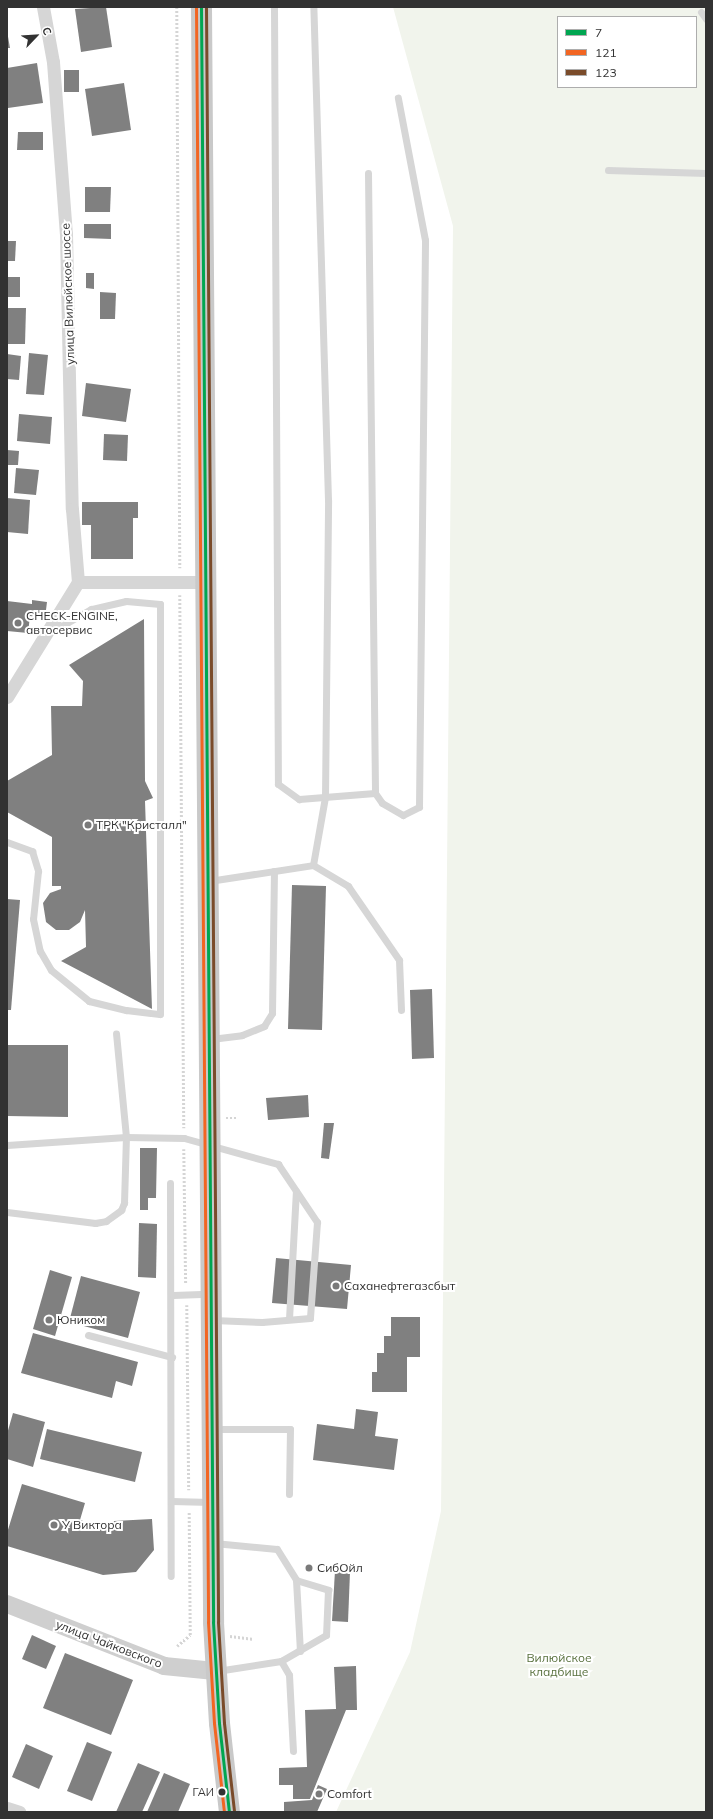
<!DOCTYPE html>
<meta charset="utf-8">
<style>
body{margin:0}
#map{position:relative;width:713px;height:1819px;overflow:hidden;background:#fff;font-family:Mulish,sans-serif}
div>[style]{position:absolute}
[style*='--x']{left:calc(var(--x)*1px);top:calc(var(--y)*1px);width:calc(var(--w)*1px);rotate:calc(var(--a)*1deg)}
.green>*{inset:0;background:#f1f4ec}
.building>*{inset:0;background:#808080}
.path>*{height:2.5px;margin-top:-1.25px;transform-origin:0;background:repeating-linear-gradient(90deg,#d5d5d5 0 2px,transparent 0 4px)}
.lane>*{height:7px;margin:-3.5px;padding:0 3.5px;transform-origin:3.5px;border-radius:3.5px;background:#d6d6d6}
.street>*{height:13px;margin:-6.5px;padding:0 6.5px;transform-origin:6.5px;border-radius:6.5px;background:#d6d6d6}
.secondary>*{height:18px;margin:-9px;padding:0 9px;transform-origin:9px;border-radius:9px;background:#cfcfcf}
.primary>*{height:21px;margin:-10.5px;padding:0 10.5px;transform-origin:10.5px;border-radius:10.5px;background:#c9c9c9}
.bus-1>*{height:3px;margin:-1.5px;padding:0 1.5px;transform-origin:1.5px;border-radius:1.5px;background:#00a651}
.bus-2>*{height:3px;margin:-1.5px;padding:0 1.5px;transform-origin:1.5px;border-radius:1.5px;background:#f26522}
.bus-3>*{height:3px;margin:-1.5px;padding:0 1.5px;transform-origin:1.5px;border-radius:1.5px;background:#7a4b2a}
.dots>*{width:11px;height:11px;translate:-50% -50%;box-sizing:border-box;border:2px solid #fff;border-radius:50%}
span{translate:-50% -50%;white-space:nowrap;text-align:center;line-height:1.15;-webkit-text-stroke:4px #fff;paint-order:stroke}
.bus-label{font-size:11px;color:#323232}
.right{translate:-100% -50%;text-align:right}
.street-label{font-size:12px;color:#323232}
.poi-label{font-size:12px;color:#323232}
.left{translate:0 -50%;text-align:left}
.park-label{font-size:12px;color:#58703d}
.frame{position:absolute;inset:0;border:8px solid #323232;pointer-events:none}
.legend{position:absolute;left:557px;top:16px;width:140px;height:72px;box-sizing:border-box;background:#fff;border:1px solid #adadad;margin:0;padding:5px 7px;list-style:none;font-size:12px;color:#323232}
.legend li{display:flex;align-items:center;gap:8px;height:20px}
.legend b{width:20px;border:1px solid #adadad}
.north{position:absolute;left:16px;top:16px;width:40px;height:40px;-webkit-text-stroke:3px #fff;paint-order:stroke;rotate:65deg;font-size:11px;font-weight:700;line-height:16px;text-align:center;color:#323232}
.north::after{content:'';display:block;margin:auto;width:14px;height:18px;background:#323232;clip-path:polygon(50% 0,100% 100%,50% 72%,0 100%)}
</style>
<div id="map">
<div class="green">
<div style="clip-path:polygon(evenodd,393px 7px,706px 7px,706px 1812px,336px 1812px,410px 1652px,441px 1511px,453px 226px,393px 7px,558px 17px,696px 17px,696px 87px,558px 87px,558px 17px)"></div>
</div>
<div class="building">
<div style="clip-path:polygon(106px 7px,112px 47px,81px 52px,75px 9px)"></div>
<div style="clip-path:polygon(7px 31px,10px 48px,7px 48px)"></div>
<div style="clip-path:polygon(37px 63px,43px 103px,8px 108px,7px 68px)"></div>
<div style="clip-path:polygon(64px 70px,79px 70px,79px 92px,64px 92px)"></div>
<div style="clip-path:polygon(124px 83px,131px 130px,92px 136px,85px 89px)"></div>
<div style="clip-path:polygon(18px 132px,43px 132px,43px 150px,17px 150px)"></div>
<div style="clip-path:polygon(85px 187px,111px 187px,110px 212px,85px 212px)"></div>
<div style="clip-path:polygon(84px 224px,111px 224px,111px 239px,84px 238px)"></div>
<div style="clip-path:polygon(7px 241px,16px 241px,15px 261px,7px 261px)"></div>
<div style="clip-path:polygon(86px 273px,94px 273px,94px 289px,86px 288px)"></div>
<div style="clip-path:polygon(7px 277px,20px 277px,20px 297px,7px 297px)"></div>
<div style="clip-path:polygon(100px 292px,116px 293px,115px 319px,100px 319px)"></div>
<div style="clip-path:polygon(7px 308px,26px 308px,25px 344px,7px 344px)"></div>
<div style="clip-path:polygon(29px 353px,48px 355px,44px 395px,26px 394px)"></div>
<div style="clip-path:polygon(7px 354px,21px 356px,19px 380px,7px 379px)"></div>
<div style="clip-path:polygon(86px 383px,131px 389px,126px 422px,82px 416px)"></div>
<div style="clip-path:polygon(19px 414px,52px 417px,50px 444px,17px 441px)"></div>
<div style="clip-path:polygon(104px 434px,128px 435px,127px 461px,103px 460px)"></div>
<div style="clip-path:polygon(7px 450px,19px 451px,18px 465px,7px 465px)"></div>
<div style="clip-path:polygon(16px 468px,39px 470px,36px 495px,14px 493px)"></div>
<div style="clip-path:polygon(7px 498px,30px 500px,28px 534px,7px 532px)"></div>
<div style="clip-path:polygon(82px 502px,138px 502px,138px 518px,133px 518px,133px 559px,91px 559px,91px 525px,82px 525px)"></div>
<div style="clip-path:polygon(32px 600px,47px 602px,45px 618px,30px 616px,28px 633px,7px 631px,7px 601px,32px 604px)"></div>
<div style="clip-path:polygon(144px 619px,145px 781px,153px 798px,145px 801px,152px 1009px,61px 961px,86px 947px,85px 910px,80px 922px,69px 930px,56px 930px,46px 922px,43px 903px,50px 893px,61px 889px,61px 886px,52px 886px,52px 837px,7px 812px,7px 781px,52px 755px,51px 706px,82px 706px,83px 681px,69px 665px)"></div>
<div style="clip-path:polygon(292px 885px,326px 886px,322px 1030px,288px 1029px)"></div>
<div style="clip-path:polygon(7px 899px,20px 900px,11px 1010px,7px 1010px)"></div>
<div style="clip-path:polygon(432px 989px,434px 1058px,412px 1059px,410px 990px)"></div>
<div style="clip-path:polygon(7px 1045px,68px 1045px,68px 1117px,7px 1116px)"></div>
<div style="clip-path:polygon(308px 1095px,309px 1117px,268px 1120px,266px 1098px)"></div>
<div style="clip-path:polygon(324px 1123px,334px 1123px,329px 1159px,321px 1158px)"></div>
<div style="clip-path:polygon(140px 1148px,157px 1148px,156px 1198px,148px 1198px,148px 1210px,140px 1210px)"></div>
<div style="clip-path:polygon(139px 1223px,157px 1224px,156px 1278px,138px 1277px)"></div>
<div style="clip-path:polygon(276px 1258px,351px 1265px,347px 1309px,272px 1303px)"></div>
<div style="clip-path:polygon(50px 1270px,72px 1277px,55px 1336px,33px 1329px)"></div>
<div style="clip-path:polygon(81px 1276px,140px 1292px,128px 1338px,69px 1322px)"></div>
<div style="clip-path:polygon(391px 1317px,420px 1317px,420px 1357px,407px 1357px,407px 1392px,372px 1392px,372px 1372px,377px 1372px,377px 1353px,384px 1353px,384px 1336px,391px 1336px)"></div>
<div style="clip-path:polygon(33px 1333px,138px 1362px,132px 1386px,116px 1381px,112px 1398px,21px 1373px)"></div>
<div style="clip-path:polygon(356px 1409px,378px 1412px,375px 1436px,398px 1439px,394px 1470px,313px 1460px,317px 1424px,354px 1429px)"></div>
<div style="clip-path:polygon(13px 1413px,45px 1422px,33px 1467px,7px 1459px,7px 1434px)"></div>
<div style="clip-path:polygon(47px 1429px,142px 1452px,135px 1482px,40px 1459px)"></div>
<div style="clip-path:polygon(22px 1484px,85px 1503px,80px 1520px,111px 1530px,114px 1521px,152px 1519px,154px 1550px,136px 1572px,103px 1575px,7px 1546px,7px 1533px)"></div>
<div style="clip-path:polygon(335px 1571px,350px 1572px,348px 1622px,332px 1621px)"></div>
<div style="clip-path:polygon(32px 1635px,56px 1646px,46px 1669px,22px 1659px)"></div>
<div style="clip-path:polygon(65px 1653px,133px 1680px,111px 1735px,43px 1708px)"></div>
<div style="clip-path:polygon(356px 1666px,357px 1710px,346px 1710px,310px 1799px,293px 1799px,293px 1785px,279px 1785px,279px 1768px,307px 1767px,305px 1710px,336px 1709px,334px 1667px)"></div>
<div style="clip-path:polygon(87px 1742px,112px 1752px,92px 1801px,67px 1791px)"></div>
<div style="clip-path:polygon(26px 1744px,53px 1756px,39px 1789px,12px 1777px)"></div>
<div style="clip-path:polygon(138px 1763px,160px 1772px,142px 1812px,116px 1812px)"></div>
<div style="clip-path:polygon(164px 1773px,190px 1784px,178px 1812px,147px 1812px)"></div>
<div style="clip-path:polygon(318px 1785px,327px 1789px,317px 1812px,284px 1812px,284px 1802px,312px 1800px)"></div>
</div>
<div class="path">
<div style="--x:177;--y:7;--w:561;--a:89.69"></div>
<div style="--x:180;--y:595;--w:533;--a:89.57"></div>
<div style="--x:226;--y:1118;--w:11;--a:0"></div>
<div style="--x:184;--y:1149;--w:135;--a:89.2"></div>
<div style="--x:187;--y:1305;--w:185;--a:89.4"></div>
<div style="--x:230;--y:1636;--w:24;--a:7"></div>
<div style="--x:177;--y:1646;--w:17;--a:-40"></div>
<div style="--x:190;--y:1635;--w:124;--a:-90.5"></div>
</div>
<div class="lane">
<div style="--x:274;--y:7;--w:777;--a:89.71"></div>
<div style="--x:278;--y:784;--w:26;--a:36"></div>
<div style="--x:299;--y:799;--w:76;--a:-4.5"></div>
<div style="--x:375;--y:793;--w:12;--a:55"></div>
<div style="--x:382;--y:803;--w:24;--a:30"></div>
<div style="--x:403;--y:815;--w:18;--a:-27"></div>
<div style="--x:419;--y:807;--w:567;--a:-89.39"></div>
<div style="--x:425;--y:240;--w:145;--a:-100.8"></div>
<div style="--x:701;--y:12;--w:9;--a:54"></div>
<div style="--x:608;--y:170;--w:98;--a:1.8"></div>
<div style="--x:368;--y:173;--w:620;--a:89.35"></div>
<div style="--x:7;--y:842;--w:27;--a:20"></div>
<div style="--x:32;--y:851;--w:21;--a:73"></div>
<div style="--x:38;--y:871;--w:48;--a:95.9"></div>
<div style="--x:33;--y:919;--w:33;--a:78"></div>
<div style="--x:40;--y:951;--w:22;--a:60"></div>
<div style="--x:51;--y:970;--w:49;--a:39.2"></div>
<div style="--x:89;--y:1001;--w:38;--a:14"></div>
<div style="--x:126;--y:1010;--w:34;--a:7"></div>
<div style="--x:160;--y:1014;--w:410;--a:-90"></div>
<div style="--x:160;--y:604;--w:34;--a:-175"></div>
<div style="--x:126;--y:601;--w:36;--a:167"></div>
<div style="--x:91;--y:609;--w:46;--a:150.1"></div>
<div style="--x:313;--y:865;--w:41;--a:31"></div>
<div style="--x:348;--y:886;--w:90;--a:55.4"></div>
<div style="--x:399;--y:960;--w:50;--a:87.7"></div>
<div style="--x:209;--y:881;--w:105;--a:-8.7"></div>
<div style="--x:313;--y:865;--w:69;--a:-80"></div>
<div style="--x:325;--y:797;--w:297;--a:-89.4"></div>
<div style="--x:328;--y:500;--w:493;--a:-91.7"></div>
<div style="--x:211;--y:1039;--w:31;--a:-7"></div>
<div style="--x:242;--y:1035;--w:24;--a:-22"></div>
<div style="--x:264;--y:1026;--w:15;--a:-58"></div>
<div style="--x:272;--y:1013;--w:142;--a:-89.2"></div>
<div style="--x:7;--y:1145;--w:119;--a:-3.8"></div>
<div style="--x:126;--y:1137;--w:58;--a:1"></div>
<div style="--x:184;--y:1138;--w:98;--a:15.5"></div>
<div style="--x:278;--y:1164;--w:70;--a:56.1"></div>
<div style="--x:317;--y:1222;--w:96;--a:94.2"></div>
<div style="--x:310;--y:1318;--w:48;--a:175.2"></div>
<div style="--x:262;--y:1322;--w:49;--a:-177.7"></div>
<div style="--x:170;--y:1183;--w:393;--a:89.9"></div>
<div style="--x:7;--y:1212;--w:89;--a:7.1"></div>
<div style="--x:95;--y:1223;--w:11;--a:-10"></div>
<div style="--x:106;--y:1221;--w:19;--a:-36"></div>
<div style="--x:121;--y:1210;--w:8;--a:-67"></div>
<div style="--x:124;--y:1203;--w:66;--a:-88.3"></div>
<div style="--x:126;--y:1137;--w:104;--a:-95.5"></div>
<div style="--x:173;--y:1295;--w:35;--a:-2"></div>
<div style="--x:289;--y:1319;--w:128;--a:-86.9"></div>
<div style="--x:88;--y:1335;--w:87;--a:14.7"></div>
<div style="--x:214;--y:1429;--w:76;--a:0"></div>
<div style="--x:290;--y:1429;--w:65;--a:90.9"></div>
<div style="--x:171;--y:1501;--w:40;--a:1.4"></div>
<div style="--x:214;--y:1543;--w:63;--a:5.4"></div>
<div style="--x:277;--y:1549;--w:36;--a:58"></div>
<div style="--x:296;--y:1580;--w:34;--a:17"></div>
<div style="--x:328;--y:1590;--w:45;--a:92.5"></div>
<div style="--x:326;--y:1635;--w:52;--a:150"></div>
<div style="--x:281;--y:1661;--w:65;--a:171.1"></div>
<div style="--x:296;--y:1580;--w:71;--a:86.8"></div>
<div style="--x:281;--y:1661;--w:16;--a:60"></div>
<div style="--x:289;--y:1675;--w:76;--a:87"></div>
</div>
<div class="street">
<div style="--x:43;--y:7;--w:56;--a:79.7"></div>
<div style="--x:53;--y:62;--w:172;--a:85.7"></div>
<div style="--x:66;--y:234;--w:275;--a:88.8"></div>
<div style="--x:72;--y:509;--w:73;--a:85.3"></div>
<div style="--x:7;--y:697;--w:135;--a:-58.3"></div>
<div style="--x:78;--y:582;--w:128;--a:0"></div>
<div style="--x:7;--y:1808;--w:13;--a:18"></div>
</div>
<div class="secondary">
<div style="--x:7;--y:1604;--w:169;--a:21.5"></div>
<div style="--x:164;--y:1666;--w:51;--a:5.6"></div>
</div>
<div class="primary">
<div style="--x:201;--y:7;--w:1615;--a:89.57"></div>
<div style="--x:213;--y:1622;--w:101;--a:86.6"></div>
<div style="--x:219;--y:1723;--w:90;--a:83.6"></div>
</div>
<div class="bus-1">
<div style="--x:201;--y:7;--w:1615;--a:89.57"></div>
<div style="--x:213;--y:1622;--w:101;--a:86.6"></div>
<div style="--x:219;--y:1723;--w:90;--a:83.6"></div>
</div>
<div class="bus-2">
<div style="--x:196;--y:7;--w:1615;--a:89.57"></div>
<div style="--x:208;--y:1622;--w:101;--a:86.6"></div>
<div style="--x:214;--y:1723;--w:90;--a:83.6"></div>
</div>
<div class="bus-3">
<div style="--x:206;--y:7;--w:1615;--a:89.57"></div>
<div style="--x:218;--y:1622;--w:101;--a:86.6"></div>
<div style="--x:224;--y:1723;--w:89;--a:83.5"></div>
</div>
<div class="dots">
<div style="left:18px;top:623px;background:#7a7a7a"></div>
<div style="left:88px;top:825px;background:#7a7a7a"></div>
<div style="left:336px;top:1286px;background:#7a7a7a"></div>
<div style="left:49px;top:1320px;background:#7a7a7a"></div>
<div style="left:54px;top:1525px;background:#7a7a7a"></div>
<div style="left:309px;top:1568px;background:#7a7a7a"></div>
<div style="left:222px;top:1792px;background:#323232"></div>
<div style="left:319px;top:1794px;background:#7a7a7a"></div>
</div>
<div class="bus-label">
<span class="right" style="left:214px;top:1792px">ГАИ</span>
</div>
<div class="street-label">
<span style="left:68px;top:294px;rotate:-92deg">улица Вилюйское шоссе</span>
<span style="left:109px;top:1644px;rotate:21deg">улица Чайковского</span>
</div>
<div class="poi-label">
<span class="left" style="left:26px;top:623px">CHECK-ENGINE,<br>автосервис</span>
<span class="left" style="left:96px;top:825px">ТРК "Кристалл"</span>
<span class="left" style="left:344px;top:1286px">Саханефтегазсбыт</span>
<span class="left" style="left:57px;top:1320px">Юником</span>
<span class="left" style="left:62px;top:1525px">У Виктора</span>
<span class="left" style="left:317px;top:1568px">СибОйл</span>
<span class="left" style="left:327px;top:1794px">Comfort</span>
</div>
<div class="park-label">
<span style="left:559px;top:1665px">Вилюйское<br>кладбище</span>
</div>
<div class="frame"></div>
<ul class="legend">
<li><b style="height:5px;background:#00a651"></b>7</li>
<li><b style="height:5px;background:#f26522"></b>121</li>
<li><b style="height:5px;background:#7a4b2a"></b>123</li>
</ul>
<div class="north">С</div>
</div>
